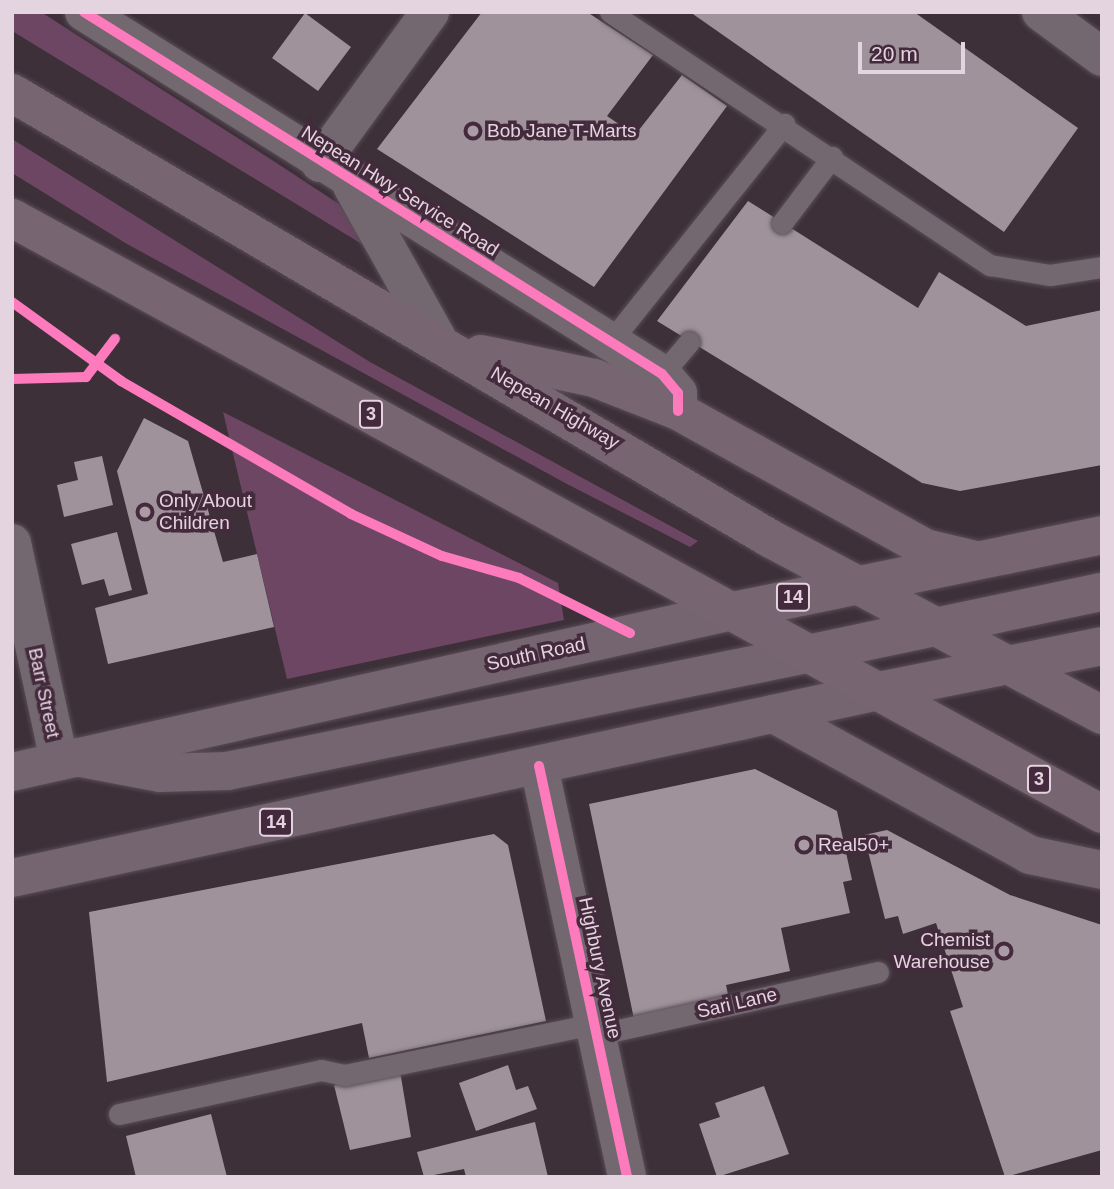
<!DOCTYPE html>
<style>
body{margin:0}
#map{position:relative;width:1114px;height:1189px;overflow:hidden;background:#3d3039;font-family:Helvetica,sans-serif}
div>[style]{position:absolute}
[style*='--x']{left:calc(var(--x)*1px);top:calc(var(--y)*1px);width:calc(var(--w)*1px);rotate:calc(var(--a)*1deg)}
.green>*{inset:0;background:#6c4663}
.building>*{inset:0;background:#9f929b}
.roads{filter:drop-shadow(0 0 2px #5a4d56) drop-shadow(0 0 2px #5a4d56)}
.service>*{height:21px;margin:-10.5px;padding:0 10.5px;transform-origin:10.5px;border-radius:10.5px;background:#73686f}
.minor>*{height:38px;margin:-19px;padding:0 19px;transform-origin:19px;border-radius:19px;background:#73686f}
.primary>*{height:38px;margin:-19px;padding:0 19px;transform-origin:19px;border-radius:19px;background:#746570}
.trunk>*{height:38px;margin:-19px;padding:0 19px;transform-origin:19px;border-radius:19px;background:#776672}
.cycleway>*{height:10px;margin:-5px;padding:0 5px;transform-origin:5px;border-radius:5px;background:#fd7abc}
.dots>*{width:19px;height:19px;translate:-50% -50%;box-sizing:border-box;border:4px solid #432a3c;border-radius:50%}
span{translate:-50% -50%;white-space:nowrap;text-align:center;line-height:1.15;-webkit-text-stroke:7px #432a3c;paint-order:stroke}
.shield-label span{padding:2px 5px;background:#432a3c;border:2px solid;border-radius:5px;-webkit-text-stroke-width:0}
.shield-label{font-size:18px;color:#e4d4df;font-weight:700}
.poi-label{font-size:19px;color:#e4d4df}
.left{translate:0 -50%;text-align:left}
.right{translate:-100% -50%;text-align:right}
.street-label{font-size:19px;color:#e4d4df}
.frame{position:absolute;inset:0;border:14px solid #e4d4df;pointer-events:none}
.scale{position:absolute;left:858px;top:42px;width:107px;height:32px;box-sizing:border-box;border:4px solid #e4d4df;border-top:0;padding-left:9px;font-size:21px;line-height:24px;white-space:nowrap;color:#e4d4df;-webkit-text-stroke:5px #432a3c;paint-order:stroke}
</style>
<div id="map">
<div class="green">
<div style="clip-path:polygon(12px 12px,41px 12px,272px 160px,339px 204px,370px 249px,12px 31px)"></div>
<div style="clip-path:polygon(12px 139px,370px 362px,698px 541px,690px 547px,567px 484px,127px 244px,12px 173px)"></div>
<div style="clip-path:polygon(223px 412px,558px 583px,564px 620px,287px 679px)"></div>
</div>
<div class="building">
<div style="clip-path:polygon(482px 12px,587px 12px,653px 55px,607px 116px,635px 135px,682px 75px,727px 106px,594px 287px,377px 149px)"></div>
<div style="clip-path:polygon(690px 12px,914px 12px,1078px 128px,1004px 232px)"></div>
<div style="clip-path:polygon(305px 13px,351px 47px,318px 91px,272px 58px)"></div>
<div style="clip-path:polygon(748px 201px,918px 308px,939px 272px,1026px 326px,1102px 310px,1102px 465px,960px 491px,922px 483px,657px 321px)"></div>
<div style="clip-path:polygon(144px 418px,188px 441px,223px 562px,257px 554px,274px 627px,108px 664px,95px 608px,148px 594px,117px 471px)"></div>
<div style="clip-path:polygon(102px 456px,113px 505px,64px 517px,57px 485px,78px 480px,74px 462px)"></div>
<div style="clip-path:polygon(117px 532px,132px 590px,109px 596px,104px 579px,82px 585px,71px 544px)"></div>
<div style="clip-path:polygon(755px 769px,837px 811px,852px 880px,843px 882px,850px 913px,781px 928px,790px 971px,726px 985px,729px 999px,634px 1019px,589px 804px)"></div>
<div style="clip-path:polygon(887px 830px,1010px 895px,1102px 925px,1102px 1150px,1005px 1177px,950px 1011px,963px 1007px,936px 923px,903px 934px,898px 916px,885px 919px,864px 835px)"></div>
<div style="clip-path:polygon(494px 834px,508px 845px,546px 1021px,369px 1058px,362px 1023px,107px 1082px,89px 912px)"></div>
<div style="clip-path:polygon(508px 1065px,516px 1090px,528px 1086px,537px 1109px,476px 1131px,459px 1083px)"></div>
<div style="clip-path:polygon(400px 1071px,411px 1137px,350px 1150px,334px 1085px)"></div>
<div style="clip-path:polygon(764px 1086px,789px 1154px,717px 1177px,699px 1124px,720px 1117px,715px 1103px)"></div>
<div style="clip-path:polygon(211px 1114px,227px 1177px,136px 1177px,126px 1136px)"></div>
<div style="clip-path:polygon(535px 1122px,548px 1177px,466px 1177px,464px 1169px,424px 1177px,417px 1152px)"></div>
</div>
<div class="roads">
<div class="service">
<div style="--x:610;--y:12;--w:457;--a:33.7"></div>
<div style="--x:990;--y:265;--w:61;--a:9.5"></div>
<div style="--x:1050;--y:275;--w:53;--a:-8.7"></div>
<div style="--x:782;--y:223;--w:83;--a:-52.9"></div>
<div style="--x:611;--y:341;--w:278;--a:-51.4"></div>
<div style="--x:662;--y:374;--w:42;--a:-49.8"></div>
<div style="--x:596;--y:1035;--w:289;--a:-12.6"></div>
<div style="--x:119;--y:1114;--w:207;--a:-12.3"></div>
<div style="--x:321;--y:1070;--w:25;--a:12"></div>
<div style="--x:345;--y:1075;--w:254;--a:-11.6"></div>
</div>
<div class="minor">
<div style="--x:84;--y:12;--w:682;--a:32.06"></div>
<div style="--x:662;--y:374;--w:25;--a:50"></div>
<div style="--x:678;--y:393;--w:18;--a:90"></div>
<div style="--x:1041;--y:12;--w:76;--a:36.4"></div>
<div style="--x:320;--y:163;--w:187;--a:-53.9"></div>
<div style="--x:352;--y:186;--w:176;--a:60.8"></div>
<div style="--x:12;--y:543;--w:223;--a:77.8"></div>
<div style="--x:539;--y:766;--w:420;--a:77.9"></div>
</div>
<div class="primary">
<div style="--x:774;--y:714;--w:292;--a:28.8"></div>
<div style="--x:1030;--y:855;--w:74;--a:11.8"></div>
<div style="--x:76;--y:757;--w:86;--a:10.8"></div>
<div style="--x:160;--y:773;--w:67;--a:-1.7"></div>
<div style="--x:227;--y:771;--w:592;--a:-11.4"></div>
<div style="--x:12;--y:772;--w:734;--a:-12.6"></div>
<div style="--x:12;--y:878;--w:887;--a:-12.17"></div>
</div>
<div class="trunk">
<div style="--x:12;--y:93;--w:880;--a:30.44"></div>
<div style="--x:771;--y:539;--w:375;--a:28"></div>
<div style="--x:12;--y:218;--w:1242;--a:28.67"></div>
<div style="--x:481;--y:354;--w:116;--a:12"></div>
<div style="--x:594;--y:378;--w:90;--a:21.4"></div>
<div style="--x:678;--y:411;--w:282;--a:29"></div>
<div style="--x:925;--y:548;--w:52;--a:13.2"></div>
<div style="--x:728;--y:612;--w:382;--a:-11.6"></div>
<div style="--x:807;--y:654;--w:301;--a:-11.9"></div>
<div style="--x:879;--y:691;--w:227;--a:-11.4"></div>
</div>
</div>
<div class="cycleway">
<div style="--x:84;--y:12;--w:682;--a:32.06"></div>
<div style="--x:662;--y:374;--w:25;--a:50"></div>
<div style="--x:678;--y:393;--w:18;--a:90"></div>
<div style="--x:12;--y:302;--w:135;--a:35.9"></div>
<div style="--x:121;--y:381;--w:266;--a:30"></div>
<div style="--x:351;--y:514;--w:100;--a:24.8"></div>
<div style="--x:442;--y:556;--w:80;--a:15.9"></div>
<div style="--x:519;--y:578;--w:124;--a:26.4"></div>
<div style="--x:12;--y:379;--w:74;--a:-1.5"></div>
<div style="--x:86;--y:377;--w:48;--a:-52.7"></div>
<div style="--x:539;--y:766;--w:420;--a:77.9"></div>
</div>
<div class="dots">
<div style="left:473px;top:131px;background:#aa9ba5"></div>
<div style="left:145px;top:512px;background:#aa9ba5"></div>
<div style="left:804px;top:845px;background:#aa9ba5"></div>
<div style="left:1004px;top:951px;background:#aa9ba5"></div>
</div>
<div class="shield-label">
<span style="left:371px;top:414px">3</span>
<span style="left:793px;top:597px">14</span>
<span style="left:1039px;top:779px">3</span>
<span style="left:276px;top:822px">14</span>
</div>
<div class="poi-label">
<span class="left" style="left:487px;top:131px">Bob Jane T-Marts</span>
<span class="left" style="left:159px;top:512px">Only About<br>Children</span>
<span class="left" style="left:818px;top:845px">Real50+</span>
<span class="right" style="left:990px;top:951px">Chemist<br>Warehouse</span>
</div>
<div class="street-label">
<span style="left:400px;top:191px;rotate:32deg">Nepean Hwy Service Road</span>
<span style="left:555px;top:408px;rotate:30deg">Nepean Highway</span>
<span style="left:536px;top:654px;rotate:-12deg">South Road</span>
<span style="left:44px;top:693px;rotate:78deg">Barr Street</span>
<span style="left:600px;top:968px;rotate:78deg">Highbury Avenue</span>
<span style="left:737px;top:1003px;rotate:-13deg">Sari Lane</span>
</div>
<div class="frame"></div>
<div class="scale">20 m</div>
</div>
